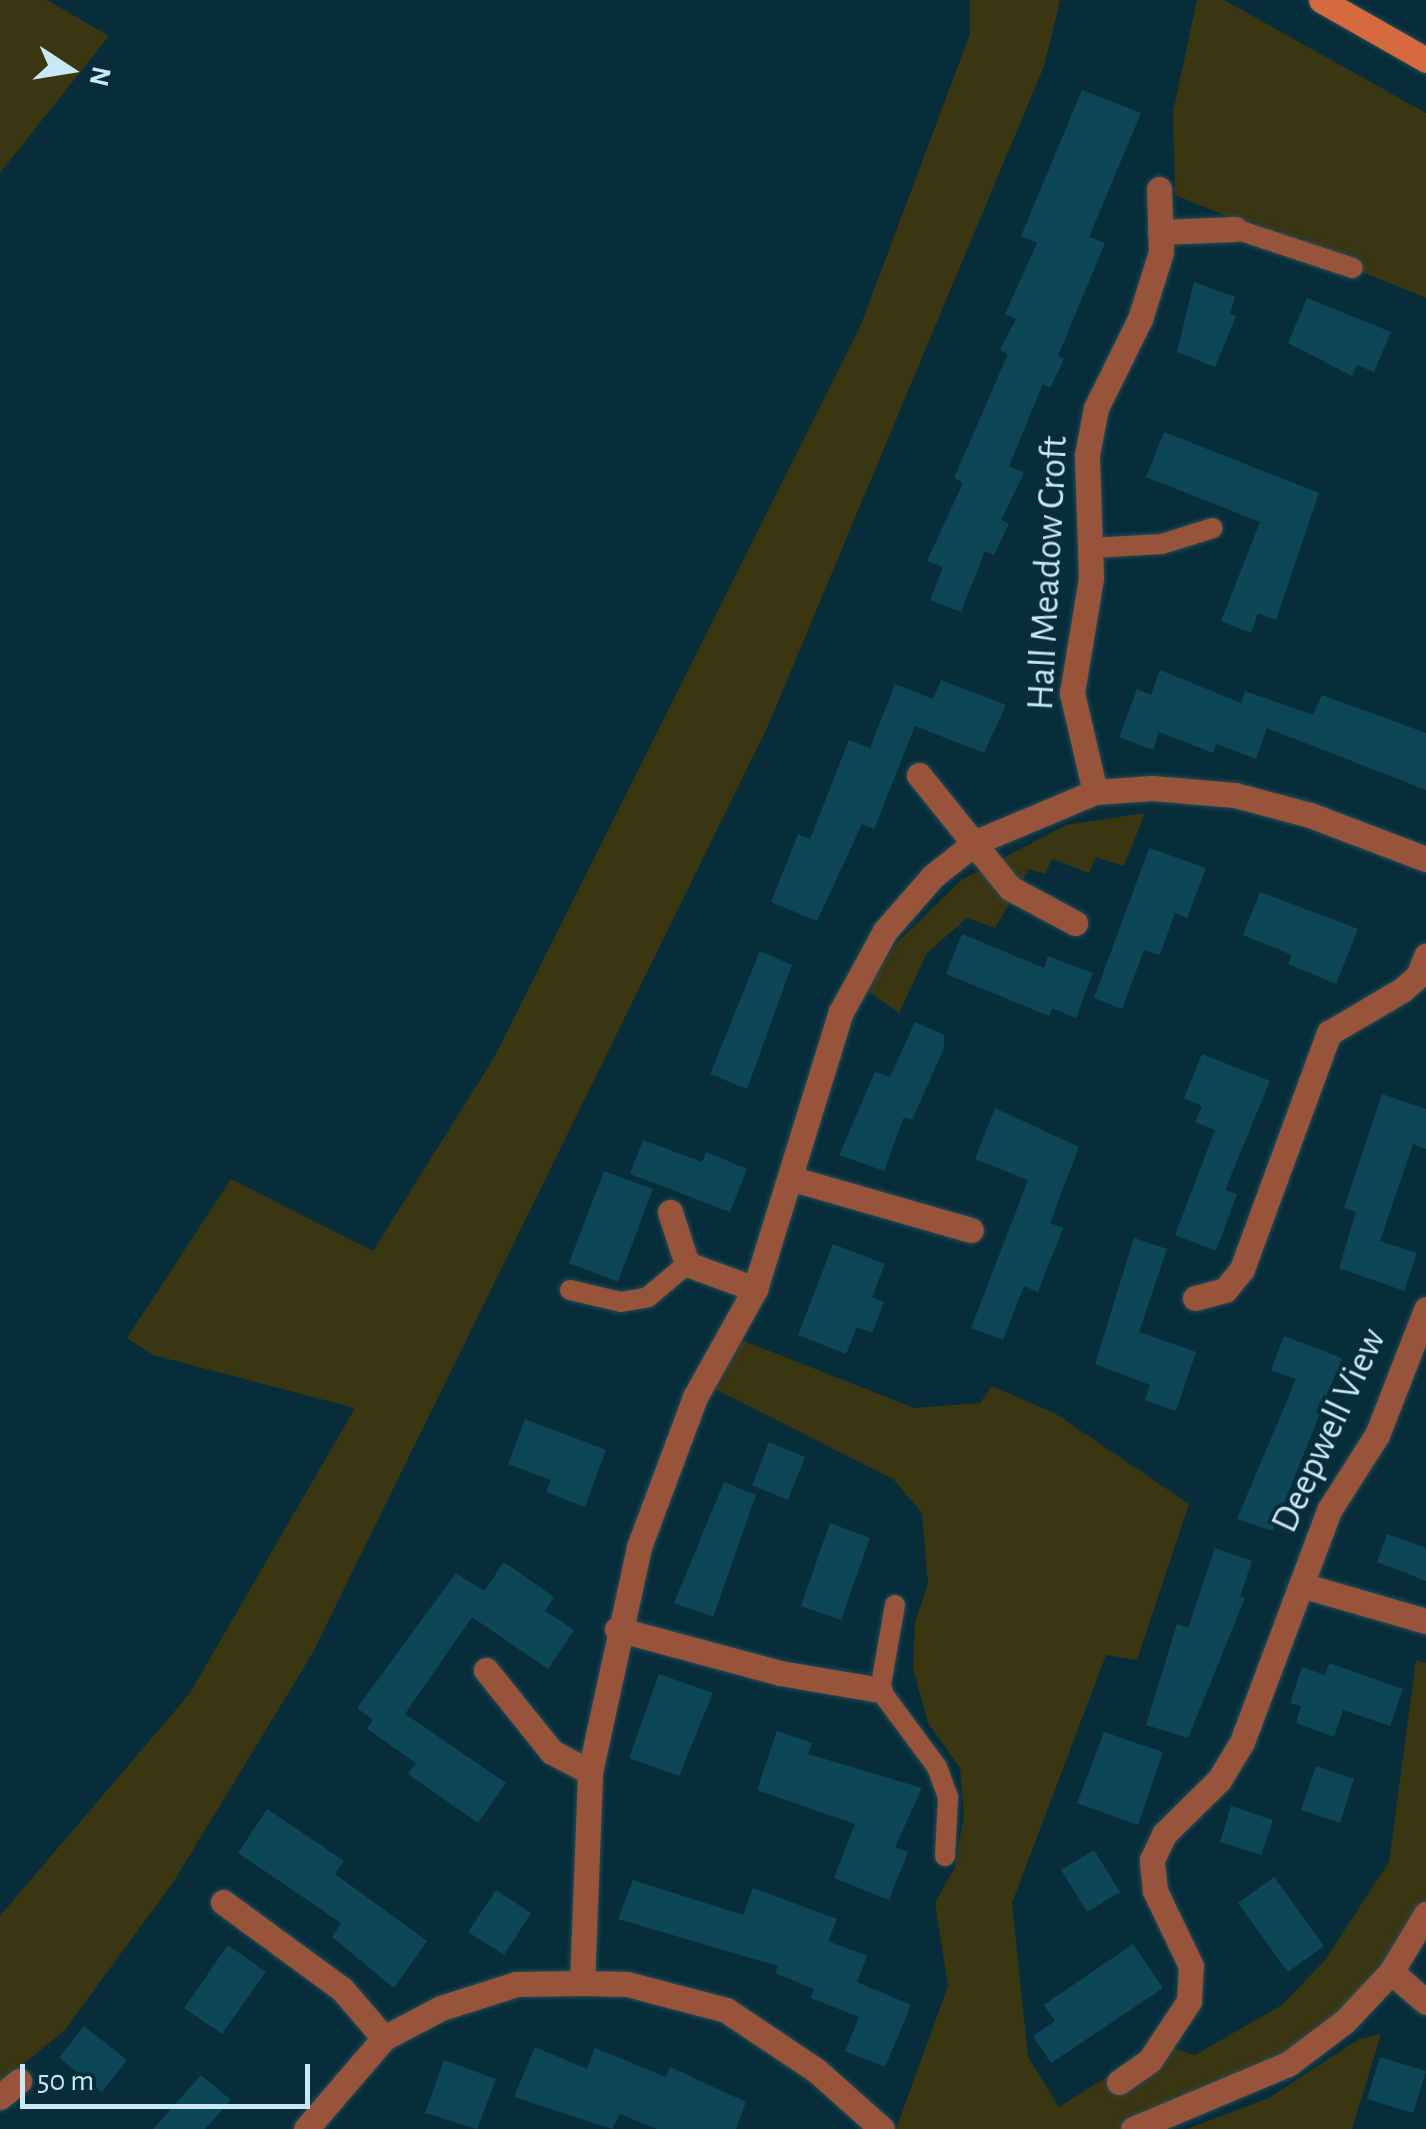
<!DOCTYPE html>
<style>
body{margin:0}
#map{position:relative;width:1426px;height:2129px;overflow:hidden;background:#062d39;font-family:"Alegreya Sans",sans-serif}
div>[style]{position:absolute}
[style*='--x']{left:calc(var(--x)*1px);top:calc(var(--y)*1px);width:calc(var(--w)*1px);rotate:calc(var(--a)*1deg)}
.green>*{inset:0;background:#3b3612}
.building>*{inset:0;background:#0d4757}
.roads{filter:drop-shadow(0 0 2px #254b57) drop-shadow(0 0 2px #254b57)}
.lane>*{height:20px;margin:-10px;padding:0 10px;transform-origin:10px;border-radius:10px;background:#97543a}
.street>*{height:25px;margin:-12.5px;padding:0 12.5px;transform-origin:12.5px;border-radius:12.5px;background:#97543a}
.secondary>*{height:25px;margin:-12.5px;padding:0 12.5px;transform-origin:12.5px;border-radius:12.5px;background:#d5693f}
span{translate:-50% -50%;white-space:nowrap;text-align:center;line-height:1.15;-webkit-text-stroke:8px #062d39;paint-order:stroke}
.street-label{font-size:38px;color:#c7e8f4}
.north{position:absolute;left:20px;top:20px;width:100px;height:100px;-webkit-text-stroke:8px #062d39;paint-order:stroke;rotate:102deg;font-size:28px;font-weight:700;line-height:40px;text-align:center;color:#c7e8f4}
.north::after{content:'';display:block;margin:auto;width:35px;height:45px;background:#c7e8f4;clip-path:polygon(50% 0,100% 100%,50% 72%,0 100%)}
.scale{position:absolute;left:20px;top:2064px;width:290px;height:45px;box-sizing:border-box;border:5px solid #c7e8f4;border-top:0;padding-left:12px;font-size:30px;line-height:35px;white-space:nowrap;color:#c7e8f4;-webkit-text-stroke:8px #062d39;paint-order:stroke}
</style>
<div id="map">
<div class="green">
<div style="clip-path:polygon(0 0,47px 0,109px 36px,0 173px)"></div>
<div style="clip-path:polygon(970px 0,1060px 0,1044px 66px,767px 728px,312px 1654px,174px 1881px,64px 2031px,0 2083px,0 1916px,190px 1693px,355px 1408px,153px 1355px,127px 1338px,231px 1179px,373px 1251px,495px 1056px,860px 327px,970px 34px)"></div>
<div style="clip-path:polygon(1197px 0,1224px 0,1426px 113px,1426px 298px,1175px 195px,1173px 112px)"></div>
<div style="clip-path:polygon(1145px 813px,1124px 866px,1096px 857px,1089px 873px,1052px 859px,1045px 874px,1029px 869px,995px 928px,967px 918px,927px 953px,899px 1013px,865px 989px,895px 945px,961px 880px,1066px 825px)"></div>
<div style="clip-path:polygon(729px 1335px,914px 1408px,980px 1403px,992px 1386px,1056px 1414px,1189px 1504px,1137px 1660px,1106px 1655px,1012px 1903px,1028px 2057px,1059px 2107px,1159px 2044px,1195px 2055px,1282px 2005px,1325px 1960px,1389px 1862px,1416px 1660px,1426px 1663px,1426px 1914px,1345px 2021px,1133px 2129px,896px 2129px,948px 1986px,935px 1903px,955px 1867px,964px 1814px,960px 1768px,928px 1723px,913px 1669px,915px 1623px,928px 1583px,922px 1513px,893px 1479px,703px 1383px)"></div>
<div style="clip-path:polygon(1381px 2034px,1352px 2129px,1187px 2129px,1269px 2098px,1359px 2039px)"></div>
</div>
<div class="building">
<div style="clip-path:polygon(1082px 90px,1141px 113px,1089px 237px,1105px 243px,1058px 356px,1064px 359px,1050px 388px,1043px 384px,1009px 466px,1024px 473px,1001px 520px,1009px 524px,994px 555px,985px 551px,961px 612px,930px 600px,943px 567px,927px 561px,963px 483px,954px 478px,1008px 354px,1000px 350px,1016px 319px,1005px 314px,1037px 243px,1021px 236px)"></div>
<div style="clip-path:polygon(1194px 282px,1235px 297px,1230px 314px,1236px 316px,1215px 367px,1177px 352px)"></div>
<div style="clip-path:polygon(1307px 298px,1391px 332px,1374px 372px,1357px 365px,1352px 376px,1288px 343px)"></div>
<div style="clip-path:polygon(1164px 432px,1319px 493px,1276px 620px,1258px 613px,1251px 633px,1221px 621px,1260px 522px,1146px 477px)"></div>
<div style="clip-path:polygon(1160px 670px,1241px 703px,1245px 691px,1313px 715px,1322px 695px,1426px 733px,1426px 790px,1267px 728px,1256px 759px,1216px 744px,1213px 753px,1159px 732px,1153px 750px,1119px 737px,1137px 689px,1151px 695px)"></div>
<div style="clip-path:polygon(941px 680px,1006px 705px,984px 753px,915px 726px,874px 829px,862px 824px,817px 921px,771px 902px,798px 834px,810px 839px,849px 740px,870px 748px,895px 684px,933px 699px)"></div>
<div style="clip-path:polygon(1149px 848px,1206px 868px,1187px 918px,1175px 913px,1160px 955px,1144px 950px,1122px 1009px,1094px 998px)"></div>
<div style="clip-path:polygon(1260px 892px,1358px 929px,1336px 984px,1288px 964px,1292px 955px,1243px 935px)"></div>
<div style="clip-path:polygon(962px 934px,1044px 968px,1048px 956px,1093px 973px,1076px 1018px,1052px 1008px,1049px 1016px,946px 974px)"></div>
<div style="clip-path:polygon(760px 951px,792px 965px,747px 1089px,710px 1074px)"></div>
<div style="clip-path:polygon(915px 1022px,944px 1035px,944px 1048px,912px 1120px,904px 1117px,884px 1171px,839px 1155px,875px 1072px,890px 1077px)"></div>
<div style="clip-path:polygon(1202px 1054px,1270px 1081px,1225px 1190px,1237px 1194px,1216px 1251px,1175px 1235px,1215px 1130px,1195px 1122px,1202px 1106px,1184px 1098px)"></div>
<div style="clip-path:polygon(1382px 1094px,1426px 1109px,1426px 1149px,1413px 1144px,1380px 1241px,1417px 1253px,1404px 1291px,1339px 1268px,1356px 1212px,1344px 1208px)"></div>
<div style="clip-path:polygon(995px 1108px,1079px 1147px,1050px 1223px,1063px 1228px,1038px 1292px,1024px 1286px,1003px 1340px,971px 1328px,1028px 1180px,975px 1159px)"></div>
<div style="clip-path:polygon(643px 1140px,702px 1162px,706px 1152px,747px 1169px,730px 1212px,630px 1174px)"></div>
<div style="clip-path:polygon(604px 1171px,653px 1189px,618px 1282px,569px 1263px)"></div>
<div style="clip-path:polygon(1134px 1238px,1167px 1249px,1139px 1332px,1196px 1352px,1176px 1411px,1145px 1400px,1150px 1385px,1095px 1364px)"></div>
<div style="clip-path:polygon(833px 1244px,885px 1264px,872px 1297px,884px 1302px,872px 1333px,857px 1327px,846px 1354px,798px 1335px)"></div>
<div style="clip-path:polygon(1284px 1336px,1342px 1358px,1273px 1531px,1237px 1519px,1296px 1379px,1271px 1370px)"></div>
<div style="clip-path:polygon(525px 1419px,606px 1450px,585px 1507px,546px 1492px,551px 1480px,508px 1464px)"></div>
<div style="clip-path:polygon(769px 1442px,805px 1457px,788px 1500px,752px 1485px)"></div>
<div style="clip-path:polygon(724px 1482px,756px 1495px,713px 1617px,674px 1603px)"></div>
<div style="clip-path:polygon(830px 1523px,870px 1538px,841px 1620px,801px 1606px)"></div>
<div style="clip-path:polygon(1387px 1534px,1426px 1548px,1426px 1581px,1377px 1562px)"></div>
<div style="clip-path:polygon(1215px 1548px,1252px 1561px,1240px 1596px,1245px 1598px,1188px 1738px,1146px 1725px,1177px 1624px,1188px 1628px)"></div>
<div style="clip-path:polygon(504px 1562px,554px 1597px,545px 1611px,574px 1630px,548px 1669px,472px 1617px,405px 1714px,506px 1783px,478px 1823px,408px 1774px,416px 1763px,367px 1729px,373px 1720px,357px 1708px,456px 1573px,484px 1591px)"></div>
<div style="clip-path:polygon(1329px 1663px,1403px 1689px,1390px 1726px,1343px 1710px,1334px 1737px,1296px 1723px,1301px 1706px,1290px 1703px,1302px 1667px,1325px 1675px)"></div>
<div style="clip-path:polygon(659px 1674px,713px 1693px,679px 1776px,629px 1758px)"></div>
<div style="clip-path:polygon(777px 1731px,812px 1743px,808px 1754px,922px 1788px,895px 1847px,908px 1852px,889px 1900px,834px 1878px,855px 1824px,757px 1790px)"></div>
<div style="clip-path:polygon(1104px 1732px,1163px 1752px,1138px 1825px,1077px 1803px)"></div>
<div style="clip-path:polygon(1316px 1766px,1354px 1779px,1340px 1823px,1301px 1810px)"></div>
<div style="clip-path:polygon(1231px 1806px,1273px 1820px,1261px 1855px,1220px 1842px)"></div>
<div style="clip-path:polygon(267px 1809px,344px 1861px,335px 1874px,427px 1941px,394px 1988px,332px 1937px,341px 1923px,238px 1853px)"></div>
<div style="clip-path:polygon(1094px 1850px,1120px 1892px,1087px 1912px,1061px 1870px)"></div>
<div style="clip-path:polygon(1274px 1877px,1324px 1946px,1288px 1972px,1238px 1903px)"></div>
<div style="clip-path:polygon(633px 1880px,743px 1915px,753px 1888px,837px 1919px,828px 1941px,867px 1956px,857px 1982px,911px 2005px,885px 2067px,845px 2051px,859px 2017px,811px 1998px,814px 1989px,775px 1973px,778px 1966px,618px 1919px)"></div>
<div style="clip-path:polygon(496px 1890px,531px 1913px,504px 1955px,468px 1932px)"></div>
<div style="clip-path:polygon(1133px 1944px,1163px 1988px,1051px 2063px,1033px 2036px,1055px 2021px,1044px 2005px)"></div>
<div style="clip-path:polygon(228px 1945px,266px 1972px,222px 2034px,184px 2008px)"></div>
<div style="clip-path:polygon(84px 2026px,127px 2060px,102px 2092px,59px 2058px)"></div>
<div style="clip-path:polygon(535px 2047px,587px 2069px,595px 2048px,666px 2077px,670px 2067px,746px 2102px,736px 2129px,657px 2129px,620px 2114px,612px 2129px,514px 2097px)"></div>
<div style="clip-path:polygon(1380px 2057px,1426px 2071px,1413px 2113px,1367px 2099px)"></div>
<div style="clip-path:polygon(444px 2060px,496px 2079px,477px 2129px,425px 2113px)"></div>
<div style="clip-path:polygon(201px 2075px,231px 2100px,205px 2129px,153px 2129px)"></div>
</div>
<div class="roads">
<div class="lane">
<div style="--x:1235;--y:229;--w:124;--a:18.3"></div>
<div style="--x:1091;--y:548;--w:71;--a:-3.2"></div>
<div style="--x:1162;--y:544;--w:53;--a:-17.4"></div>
<div style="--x:570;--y:1290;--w:52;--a:13.2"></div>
<div style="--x:621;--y:1302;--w:27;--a:-10"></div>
<div style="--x:648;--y:1297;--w:51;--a:-40.2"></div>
<div style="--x:895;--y:1605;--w:86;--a:100"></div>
<div style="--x:880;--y:1690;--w:96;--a:53.5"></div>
<div style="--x:937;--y:1767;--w:33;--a:70"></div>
<div style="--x:948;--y:1798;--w:58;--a:93"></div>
</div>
<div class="street">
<div style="--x:1160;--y:232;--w:75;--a:-2.3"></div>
<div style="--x:919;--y:775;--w:145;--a:51.2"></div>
<div style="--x:1010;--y:888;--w:74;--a:28.3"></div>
<div style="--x:1095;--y:792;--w:102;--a:-103.1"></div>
<div style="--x:1072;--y:693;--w:117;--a:-80.6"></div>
<div style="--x:1091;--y:578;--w:123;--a:-91.9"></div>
<div style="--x:1087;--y:455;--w:48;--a:-79.2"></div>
<div style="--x:1096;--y:408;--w:99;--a:-63.7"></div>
<div style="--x:1140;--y:319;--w:70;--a:-72.6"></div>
<div style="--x:1161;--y:252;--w:63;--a:-91.8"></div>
<div style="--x:793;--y:1179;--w:185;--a:16"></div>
<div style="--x:670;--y:1212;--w:55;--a:71.9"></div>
<div style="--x:687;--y:1264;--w:72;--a:20.2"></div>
<div style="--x:1195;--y:1298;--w:31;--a:-15"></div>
<div style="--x:1225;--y:1290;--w:27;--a:-51"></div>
<div style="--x:1242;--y:1269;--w:252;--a:-69.8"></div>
<div style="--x:1329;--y:1033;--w:85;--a:-30.5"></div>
<div style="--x:1402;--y:990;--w:21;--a:-41"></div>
<div style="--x:1418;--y:976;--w:22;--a:-68"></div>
<div style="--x:1301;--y:1585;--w:130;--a:16.1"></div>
<div style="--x:617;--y:1629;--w:169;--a:15.1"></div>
<div style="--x:780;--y:1673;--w:101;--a:9.6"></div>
<div style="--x:486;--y:1670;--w:105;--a:51.2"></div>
<div style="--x:552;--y:1752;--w:43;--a:27.8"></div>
<div style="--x:223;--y:1902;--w:147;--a:36.2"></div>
<div style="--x:342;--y:1989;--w:65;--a:49.4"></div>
<div style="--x:1391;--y:1972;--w:46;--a:40.6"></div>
<div style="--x:582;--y:1983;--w:211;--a:-87.8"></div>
<div style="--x:590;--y:1772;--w:230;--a:-77.7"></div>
<div style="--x:639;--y:1547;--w:160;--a:-69.5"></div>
<div style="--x:695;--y:1397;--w:124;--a:-60.9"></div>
<div style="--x:755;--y:1289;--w:290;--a:-72.8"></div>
<div style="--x:841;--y:1012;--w:92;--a:-61.5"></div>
<div style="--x:885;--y:931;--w:73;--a:-48.9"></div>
<div style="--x:933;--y:876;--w:55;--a:-38.3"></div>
<div style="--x:976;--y:842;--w:129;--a:-22.8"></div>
<div style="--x:1095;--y:792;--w:57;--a:-4"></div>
<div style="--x:1152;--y:788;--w:83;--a:4.8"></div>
<div style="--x:1235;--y:795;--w:78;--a:14.9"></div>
<div style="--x:1310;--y:815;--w:124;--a:20.8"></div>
<div style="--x:1119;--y:2082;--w:38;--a:-35"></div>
<div style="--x:1150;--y:2060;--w:71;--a:-56.5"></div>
<div style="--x:1189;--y:2001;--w:35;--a:-87"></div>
<div style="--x:1191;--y:1966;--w:83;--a:-115.6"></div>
<div style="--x:1155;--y:1891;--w:31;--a:-96"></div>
<div style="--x:1152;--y:1860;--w:29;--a:-65"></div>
<div style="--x:1164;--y:1834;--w:77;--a:-44.5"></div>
<div style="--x:1219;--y:1780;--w:44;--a:-58.8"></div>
<div style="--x:1242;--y:1742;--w:248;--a:-69.4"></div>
<div style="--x:1329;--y:1510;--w:89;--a:-57.4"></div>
<div style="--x:1377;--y:1435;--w:135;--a:-68.7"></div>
<div style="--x:0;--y:2097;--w:25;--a:-40"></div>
<div style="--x:306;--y:2129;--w:120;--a:-49.4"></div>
<div style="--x:384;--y:2038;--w:64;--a:-27.8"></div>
<div style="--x:441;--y:2008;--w:79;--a:-17.7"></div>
<div style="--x:516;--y:1984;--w:66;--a:-0.9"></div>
<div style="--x:582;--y:1983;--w:45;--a:1.3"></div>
<div style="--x:627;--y:1984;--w:102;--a:14.7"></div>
<div style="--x:726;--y:2010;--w:110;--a:33.8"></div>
<div style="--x:817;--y:2071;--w:87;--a:41.7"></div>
<div style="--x:1133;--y:2129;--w:168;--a:-22.8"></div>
<div style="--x:1288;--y:2064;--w:71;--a:-37"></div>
<div style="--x:1345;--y:2021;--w:67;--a:-46.8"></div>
<div style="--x:1391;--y:1972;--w:68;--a:-58.9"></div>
</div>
<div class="secondary">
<div style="--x:1321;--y:0;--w:121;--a:29.7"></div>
</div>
</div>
<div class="street-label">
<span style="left:1049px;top:573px;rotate:-87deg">Hall Meadow Croft</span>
<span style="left:1330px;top:1431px;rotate:-65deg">Deepwell View</span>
</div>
<div class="north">N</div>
<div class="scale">50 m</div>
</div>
